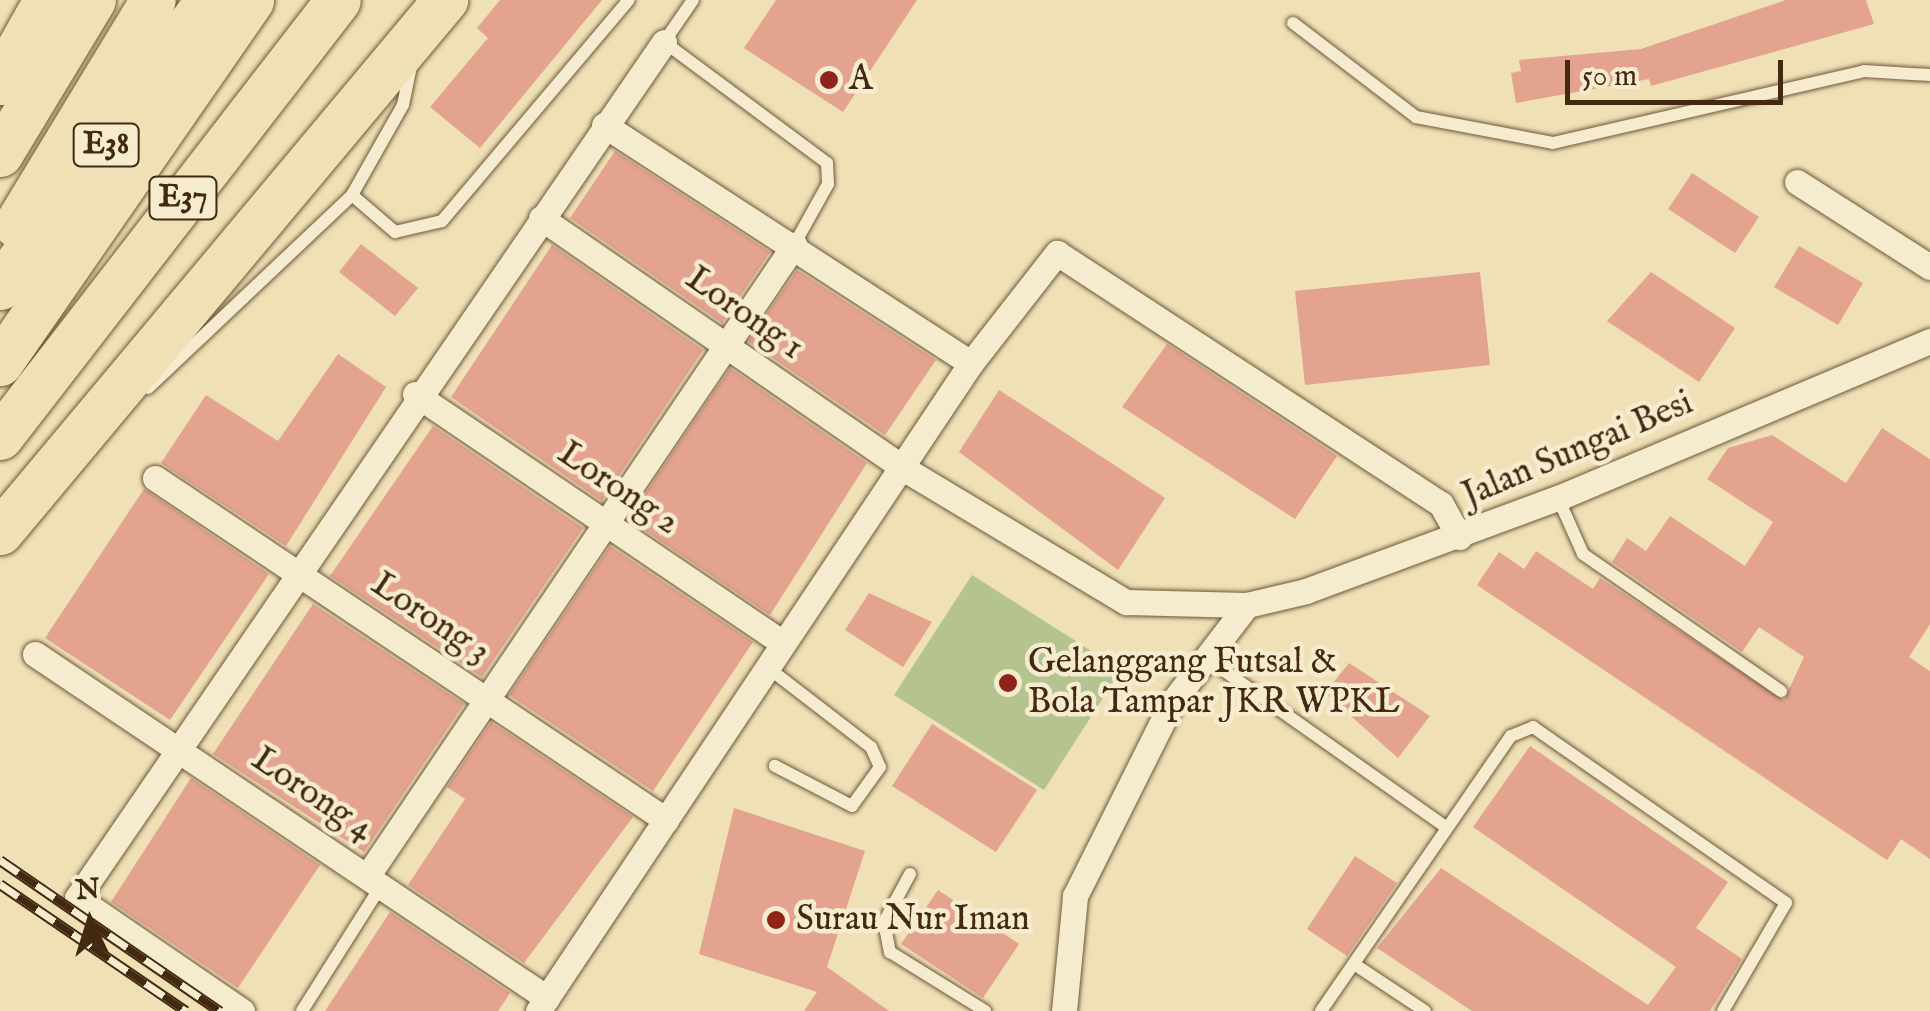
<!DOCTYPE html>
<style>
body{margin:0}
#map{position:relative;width:1930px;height:1011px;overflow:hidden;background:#efe0b5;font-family:"IM FELL English",serif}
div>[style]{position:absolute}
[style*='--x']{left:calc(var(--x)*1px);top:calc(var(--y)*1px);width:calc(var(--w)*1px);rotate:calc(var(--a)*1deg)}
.green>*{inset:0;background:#b5c391}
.building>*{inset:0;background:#e3a38f}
.roads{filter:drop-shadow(0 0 2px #6e573a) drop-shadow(0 0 2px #6e573a)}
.service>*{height:12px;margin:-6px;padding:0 6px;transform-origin:6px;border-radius:6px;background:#f5ebcf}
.minor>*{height:25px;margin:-12.5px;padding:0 12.5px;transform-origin:12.5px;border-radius:12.5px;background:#f5ebcf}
.motorway>*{height:45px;margin:-22.5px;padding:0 22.5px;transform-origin:22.5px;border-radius:22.5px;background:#efe0b5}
.rail>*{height:11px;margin-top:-5.5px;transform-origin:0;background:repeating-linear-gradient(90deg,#f5ebcf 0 22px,#432911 0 44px);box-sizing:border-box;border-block:2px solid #432911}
.dots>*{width:28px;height:28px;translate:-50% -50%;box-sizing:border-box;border:5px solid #f5ebcf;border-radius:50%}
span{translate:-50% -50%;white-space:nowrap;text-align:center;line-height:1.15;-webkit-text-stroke:9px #f5ebcf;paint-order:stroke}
.shield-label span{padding:2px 8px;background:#f5ebcf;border:2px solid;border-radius:8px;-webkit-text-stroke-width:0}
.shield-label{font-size:32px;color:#432911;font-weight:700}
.poi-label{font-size:35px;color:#432911}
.left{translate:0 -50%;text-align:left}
.street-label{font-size:35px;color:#432911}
.north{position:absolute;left:40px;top:871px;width:100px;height:100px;-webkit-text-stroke:8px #f5ebcf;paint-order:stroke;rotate:356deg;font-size:28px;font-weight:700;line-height:40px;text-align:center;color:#432911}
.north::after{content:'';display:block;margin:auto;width:35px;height:45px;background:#432911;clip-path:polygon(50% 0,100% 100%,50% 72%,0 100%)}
.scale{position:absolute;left:1565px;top:60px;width:218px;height:45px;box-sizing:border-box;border:5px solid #432911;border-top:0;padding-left:12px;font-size:30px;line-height:35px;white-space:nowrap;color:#432911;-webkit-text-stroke:8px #f5ebcf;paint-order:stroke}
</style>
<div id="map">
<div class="green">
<div style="clip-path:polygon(972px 575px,1121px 670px,1044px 790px,894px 695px)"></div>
</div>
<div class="building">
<div style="clip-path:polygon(500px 0,602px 0,480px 148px,430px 107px,488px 38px,477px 28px)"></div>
<div style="clip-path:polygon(776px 0,917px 0,843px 112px,744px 48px)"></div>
<div style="clip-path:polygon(1786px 0,1866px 0,1874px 24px,1651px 86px,1649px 79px,1516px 103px,1511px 73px,1521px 71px,1519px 60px,1641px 49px)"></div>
<div style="clip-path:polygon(615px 151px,770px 252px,722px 323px,570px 218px)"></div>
<div style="clip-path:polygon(1692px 173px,1759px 217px,1735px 253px,1668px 209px)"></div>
<div style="clip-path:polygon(361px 244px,418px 288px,395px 316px,339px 272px)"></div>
<div style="clip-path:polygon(552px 245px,703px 350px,602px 501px,451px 397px)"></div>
<div style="clip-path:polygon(1799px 246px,1863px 283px,1838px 325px,1774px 287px)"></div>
<div style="clip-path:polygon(797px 270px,936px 360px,885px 435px,748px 341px)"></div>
<div style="clip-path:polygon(1480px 272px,1490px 365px,1305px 385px,1295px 291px)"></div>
<div style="clip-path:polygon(1651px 272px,1735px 328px,1699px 382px,1607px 321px)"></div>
<div style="clip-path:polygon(1167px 344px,1337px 456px,1295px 519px,1122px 407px)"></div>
<div style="clip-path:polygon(338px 354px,386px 387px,286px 546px,161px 463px,206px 395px,278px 441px)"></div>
<div style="clip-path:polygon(730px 368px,867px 463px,770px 615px,628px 519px)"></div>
<div style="clip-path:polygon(999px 390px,1165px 498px,1118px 570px,959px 452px)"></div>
<div style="clip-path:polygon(433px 426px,583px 528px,482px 677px,330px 576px)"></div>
<div style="clip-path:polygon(1882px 428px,1930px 459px,1930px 624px,1909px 657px,1930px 671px,1930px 859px,1901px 839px,1887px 860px,1477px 585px,1499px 552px,1524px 569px,1536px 551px,1593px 589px,1600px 578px,1784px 700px,1804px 657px,1759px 627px,1742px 652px,1612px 562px,1627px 538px,1646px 551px,1670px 516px,1745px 566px,1773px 522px,1707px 479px,1728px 448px,1772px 435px,1846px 483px)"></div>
<div style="clip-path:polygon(144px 489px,269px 574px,170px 720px,45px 638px)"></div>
<div style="clip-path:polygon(610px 546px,753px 642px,653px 791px,509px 695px)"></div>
<div style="clip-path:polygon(869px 593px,932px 622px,903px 667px,845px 630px)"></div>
<div style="clip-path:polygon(313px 604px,464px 704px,364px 852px,213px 754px)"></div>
<div style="clip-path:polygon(1349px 663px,1430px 716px,1398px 758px,1325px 693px)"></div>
<div style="clip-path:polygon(491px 722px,633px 817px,524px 963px,408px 885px,465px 799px,447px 787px)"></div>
<div style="clip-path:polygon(932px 724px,1037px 790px,996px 852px,892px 786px)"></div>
<div style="clip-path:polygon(1530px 746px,1728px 882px,1696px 928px,1742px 959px,1710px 1011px,1472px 1011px,1377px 948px,1441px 868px,1648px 1005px,1676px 967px,1473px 827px)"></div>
<div style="clip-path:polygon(191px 778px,320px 865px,238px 988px,111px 902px)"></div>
<div style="clip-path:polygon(734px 808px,865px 851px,827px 967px,889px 1011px,804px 1011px,817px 992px,699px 954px)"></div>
<div style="clip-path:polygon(1355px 856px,1397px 883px,1347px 956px,1307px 929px)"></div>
<div style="clip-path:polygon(938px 890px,1019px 944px,983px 998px,901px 944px)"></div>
<div style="clip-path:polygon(390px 912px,510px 993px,498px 1011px,325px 1011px)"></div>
</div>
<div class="roads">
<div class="service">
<div style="--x:693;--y:0;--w:51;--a:124.6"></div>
<div style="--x:664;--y:42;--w:203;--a:36.6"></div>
<div style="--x:827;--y:163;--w:21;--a:87"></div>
<div style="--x:828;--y:184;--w:70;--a:119.1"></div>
<div style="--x:1293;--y:23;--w:155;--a:37.4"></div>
<div style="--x:1416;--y:117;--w:139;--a:10.7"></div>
<div style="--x:1553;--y:143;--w:319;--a:-13"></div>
<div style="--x:1864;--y:71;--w:66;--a:3.5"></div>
<div style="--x:352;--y:195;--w:57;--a:40.7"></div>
<div style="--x:395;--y:232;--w:48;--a:-13.2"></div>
<div style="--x:442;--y:221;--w:289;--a:-49.8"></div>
<div style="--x:148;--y:388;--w:281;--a:-43.4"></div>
<div style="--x:352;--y:195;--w:103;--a:-60.5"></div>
<div style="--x:403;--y:105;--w:45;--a:-78.4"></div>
<div style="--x:1558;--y:498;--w:61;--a:65.9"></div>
<div style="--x:1583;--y:554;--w:241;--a:34.7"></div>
<div style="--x:1209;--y:660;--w:290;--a:35.2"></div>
<div style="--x:767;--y:667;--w:131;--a:37.6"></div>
<div style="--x:871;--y:747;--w:22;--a:66"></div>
<div style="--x:880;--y:767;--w:48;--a:125.7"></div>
<div style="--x:852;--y:806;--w:87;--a:-152.5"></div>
<div style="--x:910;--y:874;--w:55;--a:118.4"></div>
<div style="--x:884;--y:922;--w:31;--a:79"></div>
<div style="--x:890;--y:952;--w:112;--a:31.8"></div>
<div style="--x:1354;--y:964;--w:85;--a:33.5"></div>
<div style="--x:302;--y:1011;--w:148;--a:-57.7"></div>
<div style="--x:1321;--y:1011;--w:334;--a:-55.4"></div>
<div style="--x:1511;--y:736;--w:24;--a:-22"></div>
<div style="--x:1533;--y:727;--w:308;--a:34.8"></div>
<div style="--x:1786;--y:903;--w:125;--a:120.3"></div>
</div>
<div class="minor">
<div style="--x:604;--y:125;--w:437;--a:33"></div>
<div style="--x:1797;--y:182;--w:158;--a:32.6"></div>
<div style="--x:541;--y:218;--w:444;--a:34.6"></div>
<div style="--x:906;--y:470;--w:257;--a:31"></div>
<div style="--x:1126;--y:602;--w:121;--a:1.4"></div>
<div style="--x:1247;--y:605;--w:61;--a:-13.3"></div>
<div style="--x:1306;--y:591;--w:269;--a:-20.3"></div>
<div style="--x:1558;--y:498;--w:404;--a:-22.9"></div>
<div style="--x:415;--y:394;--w:444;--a:34.1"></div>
<div style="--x:155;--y:478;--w:615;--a:33.79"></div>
<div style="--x:35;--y:654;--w:617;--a:33.9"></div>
<div style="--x:368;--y:875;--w:761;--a:-55.93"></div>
<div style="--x:242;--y:1011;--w:200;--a:-145.6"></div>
<div style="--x:77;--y:898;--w:1038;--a:-55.56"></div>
<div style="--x:538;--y:1011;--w:779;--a:-56.25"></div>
<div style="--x:971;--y:363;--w:140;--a:-52"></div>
<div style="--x:1057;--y:253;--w:459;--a:33.2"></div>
<div style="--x:1441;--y:504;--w:38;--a:61"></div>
<div style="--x:1064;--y:1011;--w:116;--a:-84.5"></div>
<div style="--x:1075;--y:896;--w:215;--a:-63.4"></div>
<div style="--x:1171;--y:704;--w:125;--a:-52.5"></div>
</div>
<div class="motorway">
<div style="--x:0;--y:82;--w:94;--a:-60.7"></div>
<div style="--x:0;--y:154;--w:180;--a:-58.9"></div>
<div style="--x:16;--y:225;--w:263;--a:-58.7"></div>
<div style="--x:0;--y:287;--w:354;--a:-54.1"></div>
<div style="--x:0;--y:363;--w:441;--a:-55.3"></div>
<div style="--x:0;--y:437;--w:552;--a:-52.28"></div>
<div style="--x:0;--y:532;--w:694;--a:-50.09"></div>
</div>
</div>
<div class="rail">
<div style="--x:0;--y:860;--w:267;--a:34.5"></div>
<div style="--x:0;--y:884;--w:225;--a:34.3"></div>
</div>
<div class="dots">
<div style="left:829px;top:80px;background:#8f2418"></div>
<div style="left:1008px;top:683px;background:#8f2418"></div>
<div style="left:776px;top:920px;background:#8f2418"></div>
</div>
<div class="shield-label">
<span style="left:106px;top:145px">E38</span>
<span style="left:183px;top:198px">E37</span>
</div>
<div class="poi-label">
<span class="left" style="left:849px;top:80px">A</span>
<span class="left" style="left:1028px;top:683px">Gelanggang Futsal &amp;<br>Bola Tampar JKR WPKL</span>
<span class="left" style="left:796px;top:920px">Surau Nur Iman</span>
</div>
<div class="street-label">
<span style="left:744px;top:314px;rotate:35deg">Lorong 1</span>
<span style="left:1578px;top:450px;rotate:-23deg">Jalan Sungai Besi</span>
<span style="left:618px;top:489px;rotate:34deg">Lorong 2</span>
<span style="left:430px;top:619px;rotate:34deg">Lorong 3</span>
<span style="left:312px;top:795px;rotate:34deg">Lorong 4</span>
</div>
<div class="north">N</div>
<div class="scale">50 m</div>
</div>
